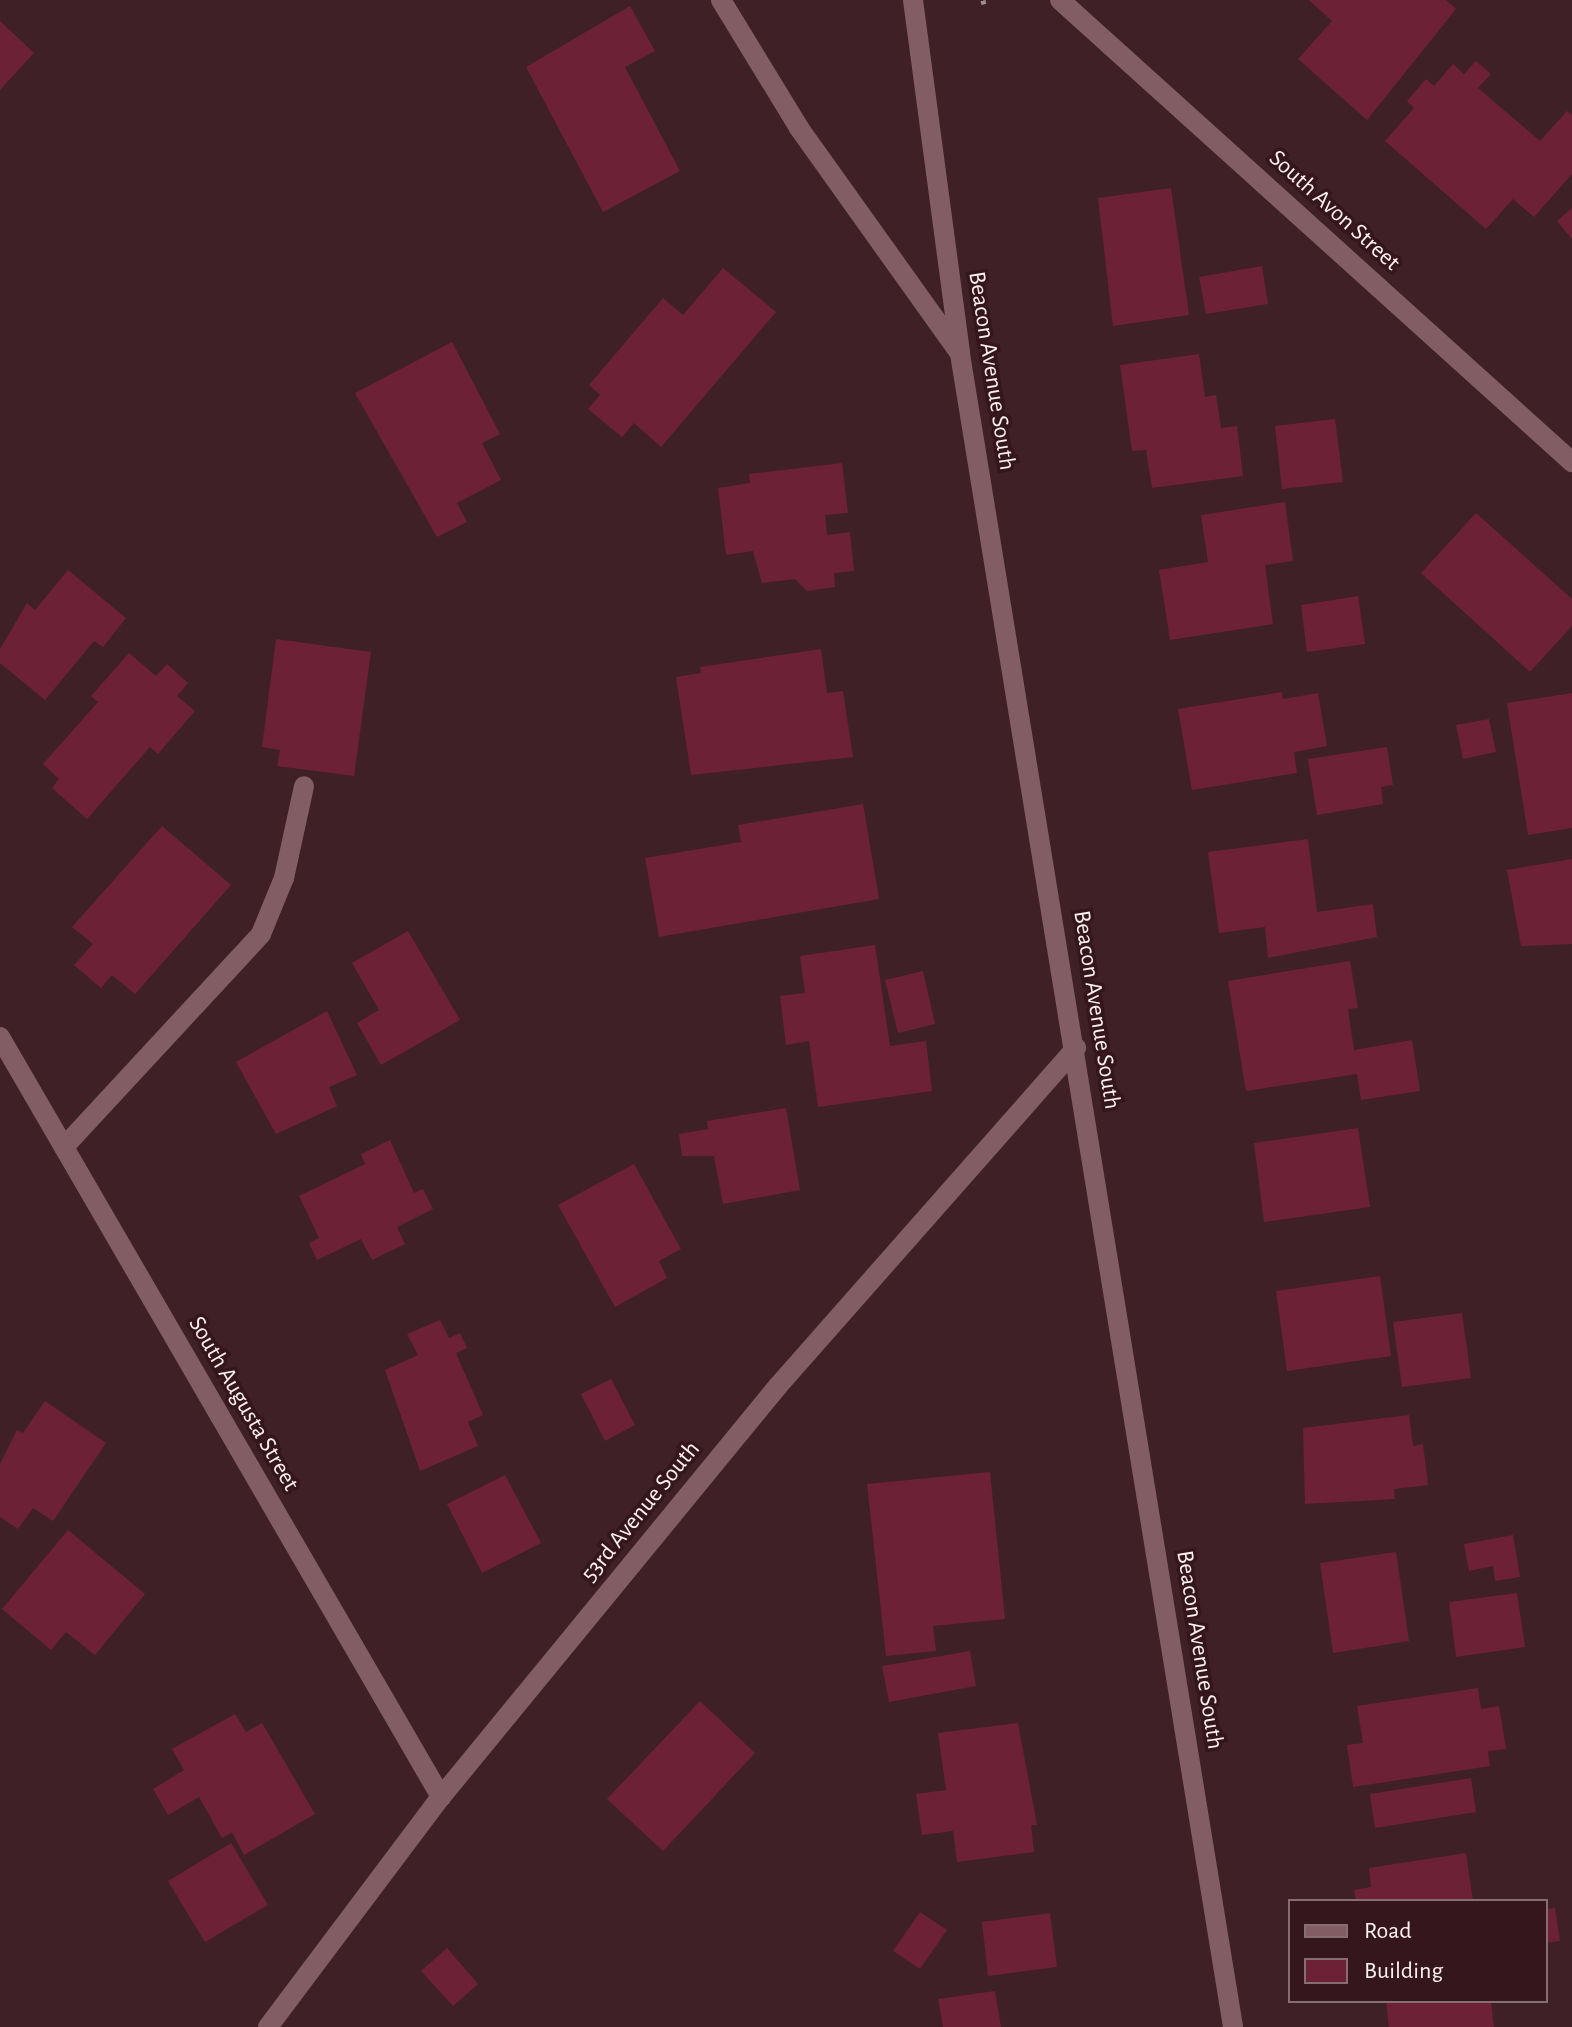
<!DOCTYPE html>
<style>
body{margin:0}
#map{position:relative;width:1572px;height:2027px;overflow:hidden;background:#3f2026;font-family:"Alegreya Sans",sans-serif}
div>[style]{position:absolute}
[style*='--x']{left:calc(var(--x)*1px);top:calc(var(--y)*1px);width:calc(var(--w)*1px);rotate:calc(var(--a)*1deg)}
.building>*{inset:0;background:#6d2137}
.path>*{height:5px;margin-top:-2.5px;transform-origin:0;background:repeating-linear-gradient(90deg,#a18b8f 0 8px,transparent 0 12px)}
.minor>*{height:20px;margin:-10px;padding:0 10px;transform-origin:10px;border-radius:10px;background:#825e64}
span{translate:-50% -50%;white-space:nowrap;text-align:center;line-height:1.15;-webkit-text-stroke:7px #35161d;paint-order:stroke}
.street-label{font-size:24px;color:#fef1f3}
.legend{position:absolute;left:1288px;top:1899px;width:260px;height:104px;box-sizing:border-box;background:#35161d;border:2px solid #856e73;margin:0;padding:10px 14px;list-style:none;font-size:24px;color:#fef1f3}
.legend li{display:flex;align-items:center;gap:16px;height:40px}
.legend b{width:40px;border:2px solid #856e73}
</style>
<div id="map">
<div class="building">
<div style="clip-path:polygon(1309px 0,1446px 0,1456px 9px,1367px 120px,1298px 59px,1332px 21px)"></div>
<div style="clip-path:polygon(630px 6px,655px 51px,625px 67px,680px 171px,603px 212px,526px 67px)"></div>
<div style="clip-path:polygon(0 21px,34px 53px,0 90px)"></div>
<div style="clip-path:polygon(1476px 61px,1491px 74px,1478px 88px,1540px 141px,1567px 111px,1572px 115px,1572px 174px,1534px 217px,1513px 199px,1486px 229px,1385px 141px,1414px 108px,1407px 101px,1426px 79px,1434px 86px,1453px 64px,1464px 74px)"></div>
<div style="clip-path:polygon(1171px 188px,1189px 315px,1113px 326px,1098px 198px)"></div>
<div style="clip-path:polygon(1572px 208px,1572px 239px,1557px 221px)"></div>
<div style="clip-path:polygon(1262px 266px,1268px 304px,1206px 314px,1199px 277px)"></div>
<div style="clip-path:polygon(723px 268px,776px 312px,661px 447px,634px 423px,622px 437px,588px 409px,600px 395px,589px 385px,663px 298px,683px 315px)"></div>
<div style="clip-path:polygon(452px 342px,500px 434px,482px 443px,501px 480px,457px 503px,467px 522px,437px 537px,355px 393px)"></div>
<div style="clip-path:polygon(1199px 354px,1205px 397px,1216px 395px,1221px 428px,1237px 426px,1243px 476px,1152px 488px,1146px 450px,1132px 451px,1120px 365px)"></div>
<div style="clip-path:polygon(1335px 419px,1343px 482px,1282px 489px,1275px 426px)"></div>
<div style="clip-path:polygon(842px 463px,848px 513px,825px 515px,827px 535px,850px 532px,854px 571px,834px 573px,835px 587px,807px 591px,795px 579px,762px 583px,753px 551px,726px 555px,718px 488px,750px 483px,749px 474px)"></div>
<div style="clip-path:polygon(1285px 502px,1293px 561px,1265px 565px,1273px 624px,1170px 640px,1159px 570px,1208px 562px,1201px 515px)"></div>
<div style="clip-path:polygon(1476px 513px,1572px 599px,1572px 626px,1530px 672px,1421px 573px)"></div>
<div style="clip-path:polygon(68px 570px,126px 618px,103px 647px,94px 641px,45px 700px,0 663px,0 649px,27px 603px,35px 610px)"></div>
<div style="clip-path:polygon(1358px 596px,1365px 644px,1307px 652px,1301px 605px)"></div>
<div style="clip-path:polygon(276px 639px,371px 652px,354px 776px,277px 766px,280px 750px,262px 747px)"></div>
<div style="clip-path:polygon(821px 649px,827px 693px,843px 691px,853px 757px,691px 775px,676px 677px,701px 673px,700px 667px)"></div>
<div style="clip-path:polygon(129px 653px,156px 676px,167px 664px,188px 683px,177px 696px,195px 711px,158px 754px,150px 747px,87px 819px,52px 788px,59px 779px,43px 764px,98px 702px,91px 696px)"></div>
<div style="clip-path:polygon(1282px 692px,1283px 699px,1318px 693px,1327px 746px,1294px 752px,1297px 773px,1192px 790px,1178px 709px)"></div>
<div style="clip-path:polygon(1572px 693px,1572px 828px,1528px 835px,1507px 703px)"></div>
<div style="clip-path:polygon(1489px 719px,1496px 752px,1463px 759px,1456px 725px)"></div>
<div style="clip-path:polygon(1387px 747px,1393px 785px,1381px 787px,1383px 804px,1317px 815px,1308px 759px)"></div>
<div style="clip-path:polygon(863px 804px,879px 899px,659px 937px,645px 858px,741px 842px,738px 825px)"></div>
<div style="clip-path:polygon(162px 826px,231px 885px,135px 994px,112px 975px,101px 988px,74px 965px,93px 944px,72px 927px)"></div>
<div style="clip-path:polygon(1308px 839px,1317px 912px,1373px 904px,1377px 937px,1268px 958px,1265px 927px,1219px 933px,1208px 852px)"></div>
<div style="clip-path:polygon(1572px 859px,1572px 944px,1521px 946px,1507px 870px)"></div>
<div style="clip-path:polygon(408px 931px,460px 1020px,381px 1065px,357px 1023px,379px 1010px,352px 963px)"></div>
<div style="clip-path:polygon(875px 945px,890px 1046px,926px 1041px,932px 1091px,818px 1107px,809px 1041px,786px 1045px,780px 996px,805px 993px,800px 956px)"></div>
<div style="clip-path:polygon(1350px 961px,1358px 1008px,1348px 1009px,1354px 1050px,1412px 1040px,1420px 1091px,1361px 1100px,1357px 1074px,1246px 1091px,1228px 981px)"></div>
<div style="clip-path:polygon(923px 971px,935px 1024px,898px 1033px,885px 980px)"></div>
<div style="clip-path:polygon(327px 1011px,357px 1075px,329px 1087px,337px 1106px,276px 1134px,236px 1062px)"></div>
<div style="clip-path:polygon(786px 1108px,800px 1190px,723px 1204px,714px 1156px,682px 1156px,679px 1134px,708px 1129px,707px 1121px)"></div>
<div style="clip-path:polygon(1358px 1128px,1370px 1207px,1264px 1222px,1254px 1143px)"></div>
<div style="clip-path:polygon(390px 1140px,414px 1193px,423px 1189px,433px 1209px,397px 1227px,405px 1244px,372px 1260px,361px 1239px,317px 1260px,309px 1243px,319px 1238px,299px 1196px,365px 1164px,361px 1154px)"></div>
<div style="clip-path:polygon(634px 1164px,681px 1249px,659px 1261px,667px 1278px,615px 1307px,558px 1205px)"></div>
<div style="clip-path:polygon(1380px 1276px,1391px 1356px,1287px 1371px,1276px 1291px)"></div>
<div style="clip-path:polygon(1462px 1313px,1471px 1378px,1402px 1387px,1393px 1322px)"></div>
<div style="clip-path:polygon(440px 1320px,449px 1338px,460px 1333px,467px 1348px,456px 1353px,483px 1415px,468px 1422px,478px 1446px,420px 1471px,385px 1370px,418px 1355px,407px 1334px)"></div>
<div style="clip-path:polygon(611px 1379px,635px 1425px,605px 1441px,581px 1394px)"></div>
<div style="clip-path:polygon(45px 1401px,106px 1443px,53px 1521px,33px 1508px,18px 1529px,0 1517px,0 1464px,17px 1430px,23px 1433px)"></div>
<div style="clip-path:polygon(1409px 1415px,1413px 1446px,1423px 1444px,1428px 1485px,1394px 1489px,1395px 1499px,1305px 1504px,1303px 1428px)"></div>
<div style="clip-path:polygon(990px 1472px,1005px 1619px,933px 1626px,936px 1651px,886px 1656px,867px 1484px)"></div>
<div style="clip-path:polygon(505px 1475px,541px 1543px,482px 1573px,447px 1504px)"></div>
<div style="clip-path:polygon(68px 1530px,145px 1594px,95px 1655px,66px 1632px,51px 1650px,2px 1609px)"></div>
<div style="clip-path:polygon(1513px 1535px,1520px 1577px,1495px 1581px,1493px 1566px,1469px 1571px,1464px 1544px)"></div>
<div style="clip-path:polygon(1396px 1552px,1409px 1641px,1333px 1653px,1320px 1563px)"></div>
<div style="clip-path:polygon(1517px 1593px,1525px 1647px,1456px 1657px,1449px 1602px)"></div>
<div style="clip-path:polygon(970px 1651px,976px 1686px,889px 1702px,882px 1666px)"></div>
<div style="clip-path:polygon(1478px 1688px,1481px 1709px,1499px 1706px,1506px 1749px,1488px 1751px,1490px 1766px,1353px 1787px,1347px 1745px,1363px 1743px,1357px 1706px)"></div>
<div style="clip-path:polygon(700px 1701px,755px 1753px,663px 1851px,607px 1799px)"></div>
<div style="clip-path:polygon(235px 1714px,246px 1732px,262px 1723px,315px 1814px,244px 1855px,232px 1832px,222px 1838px,199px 1797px,168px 1815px,153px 1789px,184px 1770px,172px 1749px)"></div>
<div style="clip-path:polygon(1018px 1723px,1037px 1825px,1031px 1825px,1034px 1852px,957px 1862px,953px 1831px,922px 1835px,916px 1794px,946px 1790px,938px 1733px)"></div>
<div style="clip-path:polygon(1471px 1778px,1476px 1812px,1375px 1828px,1370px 1794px)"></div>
<div style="clip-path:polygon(231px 1843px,268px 1905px,205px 1942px,168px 1881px)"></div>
<div style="clip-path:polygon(1466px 1853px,1473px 1901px,1356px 1901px,1354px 1890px,1371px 1887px,1369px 1868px)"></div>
<div style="clip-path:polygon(1555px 1908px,1560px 1941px,1546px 1943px,1546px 1909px)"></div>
<div style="clip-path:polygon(920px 1912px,947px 1930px,920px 1969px,893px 1951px)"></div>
<div style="clip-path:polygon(1050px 1913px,1057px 1967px,988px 1976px,982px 1922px)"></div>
<div style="clip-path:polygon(447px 1948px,478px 1984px,453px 2006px,421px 1971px)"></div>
<div style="clip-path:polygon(995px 1991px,1001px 2027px,943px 2027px,938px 1999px)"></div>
<div style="clip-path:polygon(1386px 2001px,1491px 2001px,1494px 2027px,1389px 2027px)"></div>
</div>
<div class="path">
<div style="--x:983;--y:0;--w:4;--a:76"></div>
</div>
<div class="minor">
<div style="--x:721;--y:0;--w:150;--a:58.6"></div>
<div style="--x:799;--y:128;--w:274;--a:54.5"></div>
<div style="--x:913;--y:0;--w:357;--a:82.4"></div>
<div style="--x:960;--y:354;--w:1695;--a:80.73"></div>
<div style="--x:1060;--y:0;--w:690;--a:42.06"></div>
<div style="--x:0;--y:1037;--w:879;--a:59.87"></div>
<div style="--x:64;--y:1147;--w:290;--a:-47.2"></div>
<div style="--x:261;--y:934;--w:61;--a:-67.7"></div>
<div style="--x:284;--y:878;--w:94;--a:-77.7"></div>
<div style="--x:268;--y:2027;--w:288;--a:-53.1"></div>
<div style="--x:441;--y:1797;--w:531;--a:-50.65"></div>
<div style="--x:778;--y:1386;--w:451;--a:-48.6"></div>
</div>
<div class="street-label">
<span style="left:1334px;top:211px;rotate:42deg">South Avon Street</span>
<span style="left:991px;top:371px;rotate:81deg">Beacon Avenue South</span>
<span style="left:1096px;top:1010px;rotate:81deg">Beacon Avenue South</span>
<span style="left:243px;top:1404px;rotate:60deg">South Augusta Street</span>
<span style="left:641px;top:1512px;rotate:-51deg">53rd Avenue South</span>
<span style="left:1199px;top:1650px;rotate:81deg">Beacon Avenue South</span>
</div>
<ul class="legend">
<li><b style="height:10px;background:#825e64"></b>Road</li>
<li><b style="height:22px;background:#6d2137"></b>Building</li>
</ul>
</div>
